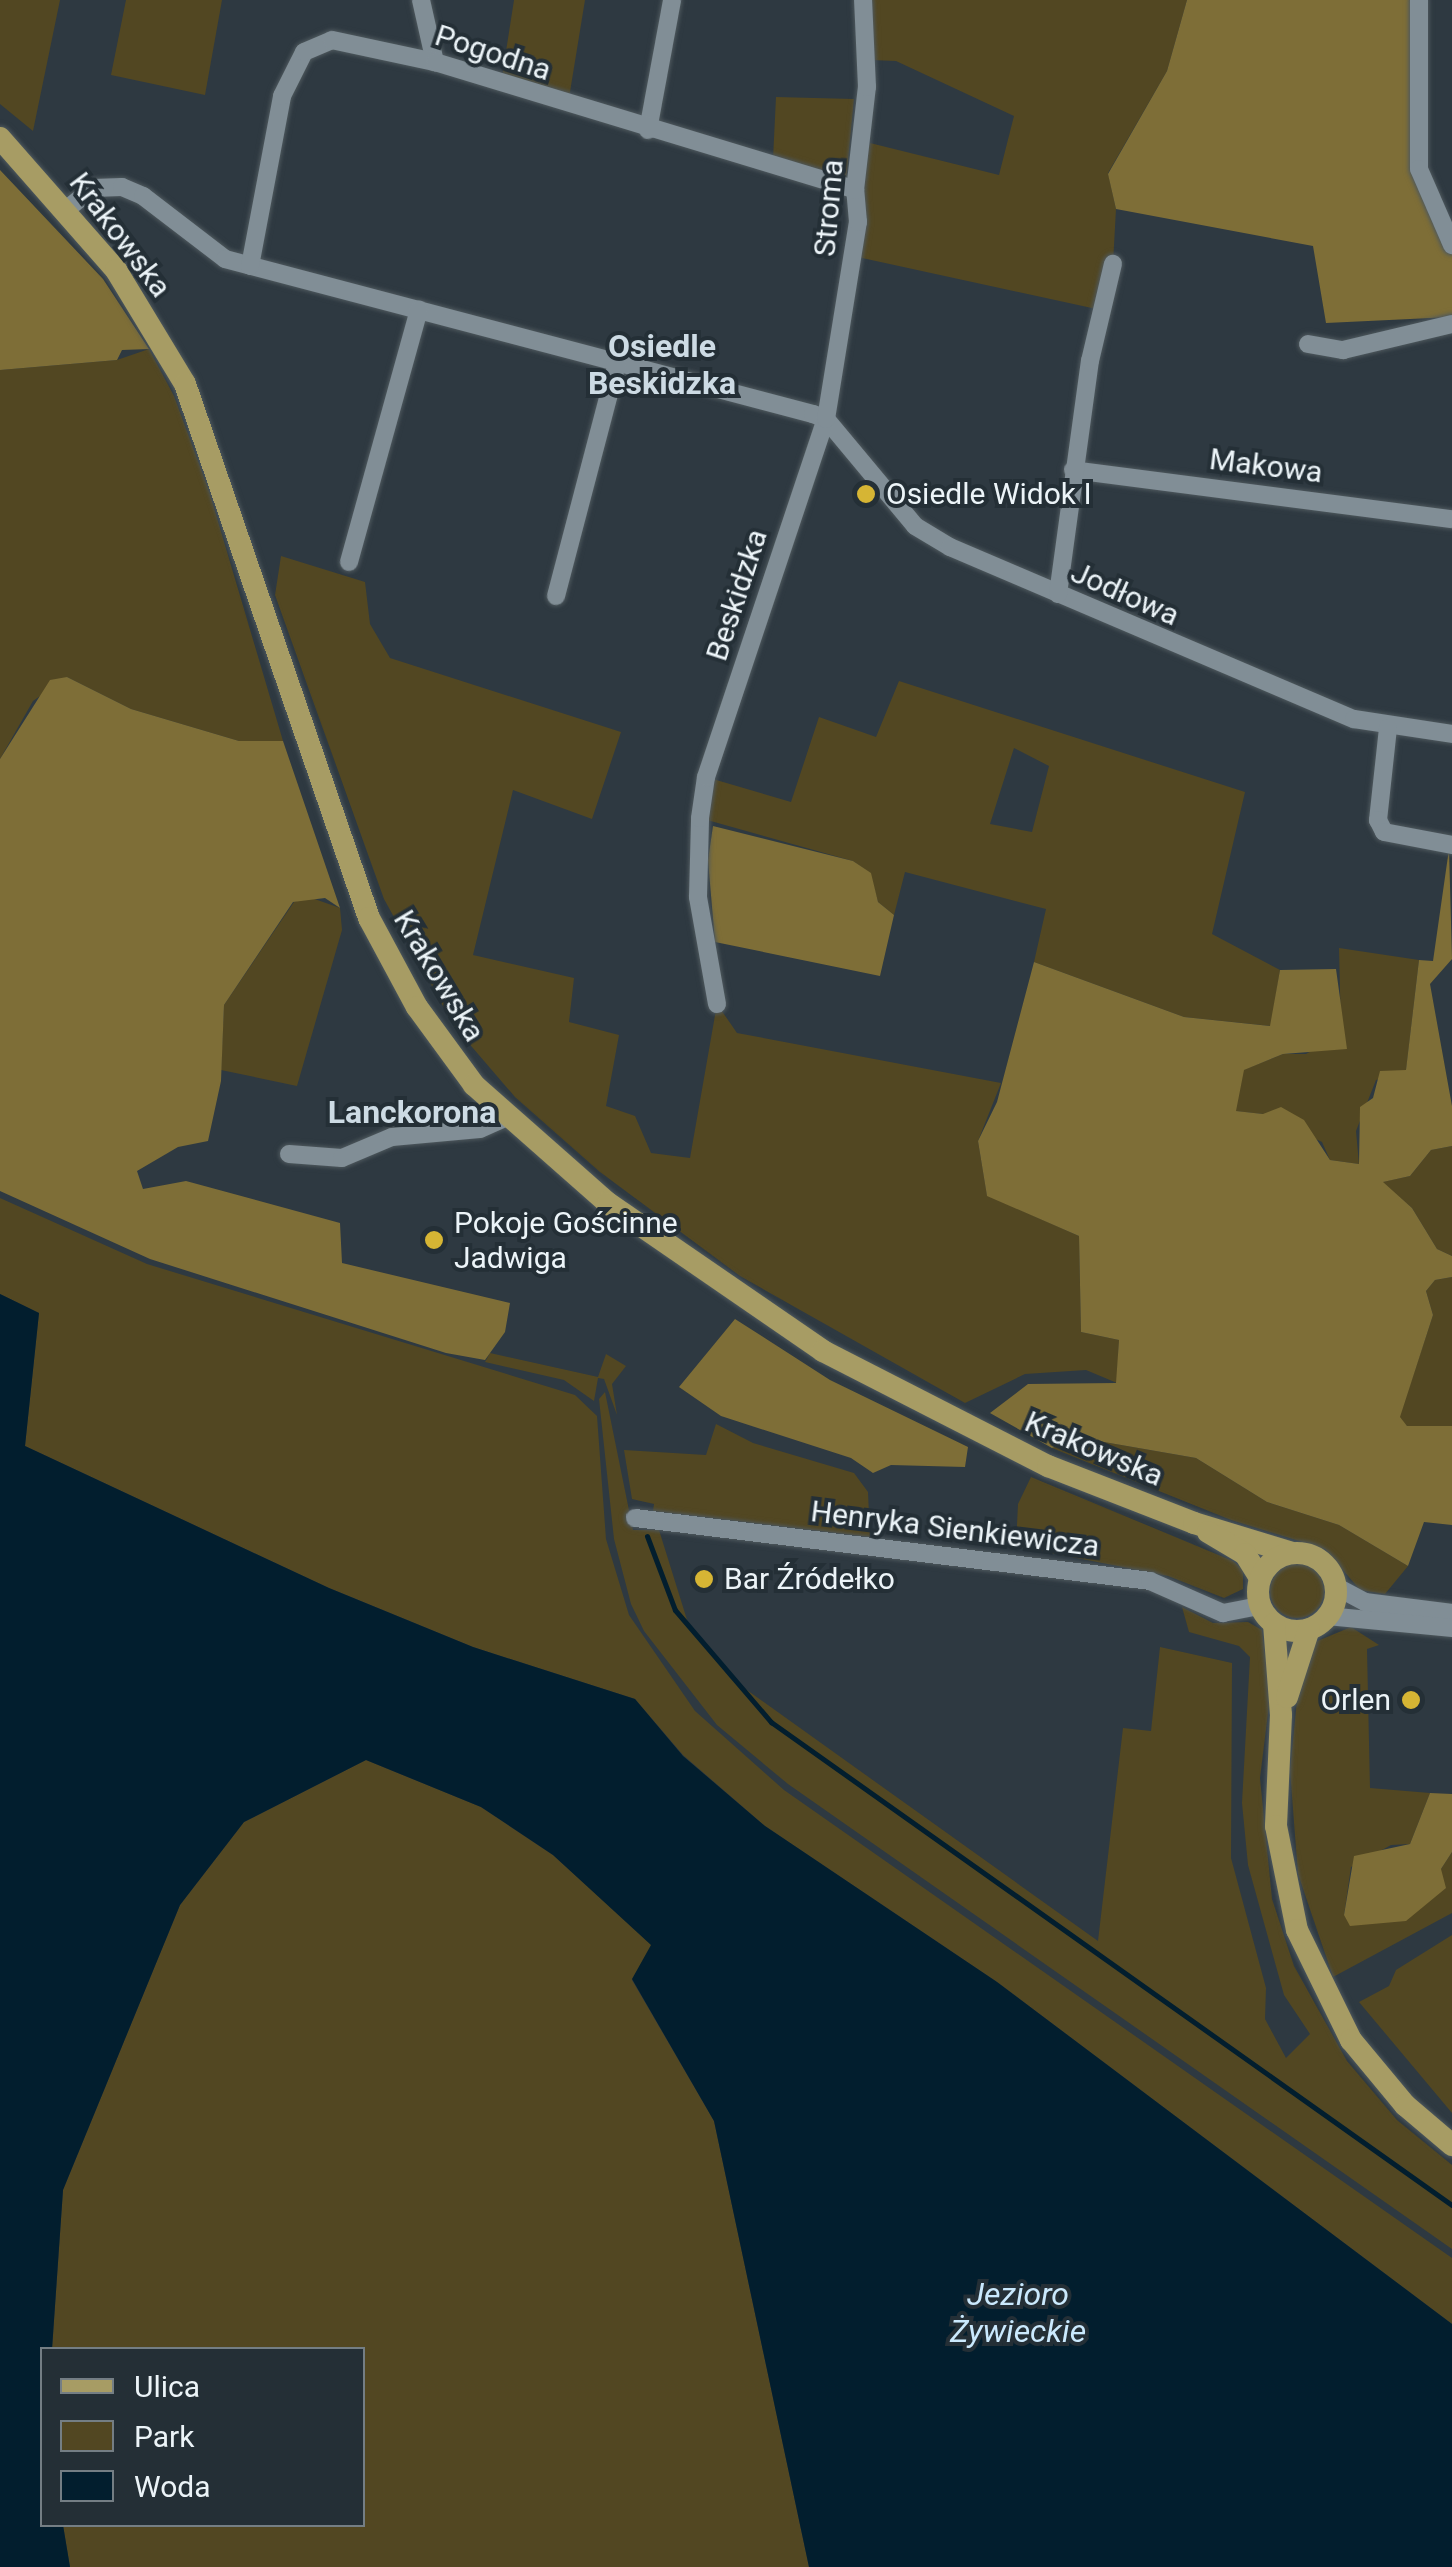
<!DOCTYPE html>
<meta charset="utf-8">
<style>
body{margin:0}
#map{position:relative;width:1452px;height:2567px;overflow:hidden;background:#2e3941;font-family:Roboto,sans-serif}
div>[style]{position:absolute}
[style*='--x']{left:calc(var(--x)*1px);top:calc(var(--y)*1px);width:calc(var(--w)*1px);rotate:calc(var(--a)*1deg)}
.green>*{inset:0;background:#524722}
.round{border-radius:50%}
.forest>*{inset:0;background:#7e6e37}
.water>*{inset:0;background:#021e2e}
.stream>*{height:5px;margin:-2.5px;padding:0 2.5px;transform-origin:2.5px;border-radius:2.5px;background:#021e2e}
.roads{filter:drop-shadow(0 0 2px #4e585d) drop-shadow(0 0 2px #4e585d)}
.minor>*{height:18px;margin:-9px;padding:0 9px;transform-origin:9px;border-radius:9px;background:#818e96}
.major>*{height:22px;margin:-11px;padding:0 11px;transform-origin:11px;border-radius:11px;background:#a79c64}
.major>.ring{margin:-11px;padding:0;box-sizing:content-box;background:none;border:22px solid #a79c64;border-radius:50%}
.dots>*{width:28px;height:28px;translate:-50% -50%;box-sizing:border-box;border:5px solid #242f36;border-radius:50%}
span{translate:-50% -50%;white-space:nowrap;text-align:center;line-height:1.15;-webkit-text-stroke:8px #242f36;paint-order:stroke}
.street-label{font-size:30px;color:#ecf4f8}
.poi-label{font-size:30px;color:#ecf4f8}
.left{translate:0 -50%;text-align:left}
.right{translate:-100% -50%;text-align:right}
.neighbourhood-label{font-size:32px;color:#cddbe4;font-weight:700}
.water-label{font-size:32px;color:#cae9fd;font-style:italic}
.legend{position:absolute;left:40px;top:2347px;width:325px;height:180px;box-sizing:border-box;background:#242f36;border:2px solid #747e84;margin:0;padding:12px 18px;list-style:none;font-size:30px;color:#ecf4f8}
.legend li{display:flex;align-items:center;gap:20px;height:50px}
.legend b{width:50px;border:2px solid #747e84}
</style>
<div id="map">
<div class="green">
<div style="clip-path:polygon(0 0,60px 0,33px 131px,0 104px)"></div>
<div style="clip-path:polygon(126px 0,222px 0,205px 95px,111px 75px)"></div>
<div style="clip-path:polygon(514px 0,585px 0,569px 98px,502px 77px)"></div>
<div style="clip-path:polygon(868px 0,1187px 0,1167px 71px,1108px 173px,1116px 209px,1113px 264px,1101px 310px,853px 256px,855px 190px,870px 143px,999px 175px,1014px 116px,896px 61px,871px 60px)"></div>
<div style="clip-path:polygon(776px 97px,854px 99px,846px 182px,773px 159px)"></div>
<div style="clip-path:polygon(149px 349px,174px 396px,209px 491px,283px 741px,239px 741px,131px 709px,67px 677px,33px 701px,0 759px,0 370px,117px 360px)"></div>
<div style="clip-path:polygon(281px 556px,365px 582px,370px 624px,390px 658px,621px 732px,592px 819px,513px 790px,473px 955px,574px 978px,569px 1022px,619px 1035px,606px 1106px,635px 1116px,651px 1153px,690px 1158px,717px 1004px,737px 1033px,1001px 1083px,978px 1141px,987px 1195px,1079px 1236px,1081px 1332px,1119px 1340px,1117px 1383px,1086px 1370px,1025px 1374px,965px 1403px,740px 1276px,600px 1172px,515px 1097px,454px 1026px,384px 899px,275px 595px)"></div>
<div style="clip-path:polygon(evenodd,899px 681px,1245px 792px,1212px 934px,1280px 970px,1271px 1026px,1184px 1017px,1034px 962px,1046px 909px,905px 872px,894px 915px,878px 902px,870px 873px,853px 861px,700px 818px,706px 777px,791px 802px,819px 717px,876px 737px,899px 681px,1014px 748px,1049px 766px,1032px 832px,990px 824px,1014px 748px)"></div>
<div style="clip-path:polygon(309px 897px,340px 908px,342px 930px,297px 1086px,221px 1070px,224px 1005px,294px 902px)"></div>
<div style="clip-path:polygon(1339px 948px,1419px 960px,1406px 1071px,1376px 1080px,1356px 1131px,1359px 1164px,1330px 1160px,1322px 1142px,1263px 1114px,1235px 1111px,1243px 1070px,1283px 1054px,1306px 1054px,1341px 1033px)"></div>
<div style="clip-path:polygon(1452px 1146px,1452px 1256px,1437px 1249px,1412px 1208px,1382px 1182px,1410px 1176px,1431px 1150px)"></div>
<div style="clip-path:polygon(0 1198px,147px 1264px,575px 1395px,597px 1416px,606px 1539px,629px 1615px,695px 1711px,784px 1790px,1452px 2258px,1452px 2324px,997px 1982px,765px 1826px,683px 1755px,635px 1699px,473px 1647px,329px 1588px,25px 1446px,39px 1313px,0 1294px)"></div>
<div style="clip-path:polygon(1452px 1277px,1452px 1426px,1407px 1426px,1399px 1418px,1433px 1315px,1426px 1291px,1435px 1280px)"></div>
<div style="clip-path:polygon(490px 1353px,598px 1377px,606px 1354px,626px 1366px,612px 1384px,617px 1415px,604px 1379px,598px 1378px,594px 1401px,564px 1380px,485px 1362px)"></div>
<div style="clip-path:polygon(605px 1392px,633px 1530px,659px 1530px,688px 1623px,730px 1678px,1098px 1941px,1123px 1728px,1151px 1731px,1160px 1647px,1232px 1663px,1231px 1858px,1266px 1988px,1265px 2019px,1286px 2058px,1310px 2034px,1284px 1995px,1248px 1865px,1242px 1803px,1250px 1657px,1239px 1646px,1189px 1632px,1182px 1607px,1213px 1623px,1248px 1622px,1262px 1630px,1270px 1697px,1260px 1778px,1272px 1899px,1294px 1966px,1347px 2061px,1397px 2120px,1452px 2165px,1452px 2249px,788px 1784px,717px 1725px,644px 1631px,631px 1604px,614px 1539px,599px 1399px)"></div>
<div style="clip-path:polygon(716px 1424px,753px 1443px,854px 1473px,868px 1492px,870px 1537px,653px 1511px,654px 1504px,632px 1499px,624px 1450px,706px 1455px)"></div>
<div style="clip-path:polygon(1081px 1438px,1196px 1458px,1267px 1502px,1339px 1525px,1408px 1566px,1385px 1594px,1360px 1590px,1325px 1549px,1231px 1520px,1052px 1448px)"></div>
<div style="clip-path:polygon(1031px 1477px,1233px 1561px,1243px 1570px,1243px 1589px,1224px 1598px,1168px 1576px,1016px 1546px,1018px 1504px)"></div>
<div class="round" style="left:1270px;top:1564px;width:54px;height:54px"></div>
<div style="clip-path:polygon(1351px 1627px,1379px 1645px,1367px 1649px,1370px 1788px,1430px 1793px,1410px 1844px,1391px 1845px,1351px 1867px,1344px 1915px,1441px 1869px,1452px 1852px,1452px 1913px,1333px 1977px,1298px 1874px,1290px 1770px,1300px 1670px,1315px 1642px)"></div>
<div style="clip-path:polygon(366px 1760px,481px 1807px,553px 1855px,652px 1945px,632px 1980px,714px 2121px,809px 2567px,70px 2567px,63px 2525px,362px 2524px,362px 2350px,52px 2350px,63px 2190px,180px 1905px,244px 1822px)"></div>
<div style="clip-path:polygon(1452px 1935px,1452px 2113px,1359px 2002px,1389px 1986px,1396px 1970px)"></div>
</div>
<div class="forest">
<div style="clip-path:polygon(1187px 0,1419px 0,1419px 169px,1452px 245px,1452px 317px,1326px 323px,1313px 246px,1116px 209px,1108px 174px,1167px 71px)"></div>
<div style="clip-path:polygon(0 170px,103px 279px,149px 349px,122px 350px,117px 360px,0 370px)"></div>
<div style="clip-path:polygon(67px 677px,131px 709px,239px 741px,283px 741px,340px 908px,325px 898px,293px 902px,224px 1005px,221px 1081px,208px 1141px,178px 1147px,137px 1171px,143px 1189px,186px 1181px,340px 1223px,342px 1263px,510px 1303px,505px 1332px,485px 1360px,446px 1353px,150px 1259px,0 1191px,0 759px,50px 680px)"></div>
<div style="clip-path:polygon(713px 826px,853px 861px,871px 873px,878px 902px,894px 915px,880px 976px,715px 942px,708px 860px)"></div>
<div style="clip-path:polygon(1449px 849px,1452px 959px,1430px 984px,1452px 1106px,1452px 1146px,1431px 1150px,1410px 1176px,1383px 1182px,1412px 1208px,1437px 1249px,1452px 1256px,1452px 1277px,1435px 1280px,1426px 1291px,1433px 1315px,1400px 1417px,1407px 1426px,1452px 1426px,1452px 1525px,1424px 1522px,1408px 1566px,1339px 1525px,1267px 1502px,1196px 1458px,1081px 1438px,1052px 1448px,990px 1413px,1028px 1384px,1116px 1383px,1119px 1340px,1081px 1332px,1079px 1236px,987px 1196px,978px 1141px,997px 1102px,1034px 962px,1184px 1017px,1270px 1026px,1280px 970px,1336px 969px,1347px 1049px,1283px 1054px,1244px 1070px,1236px 1111px,1263px 1114px,1281px 1107px,1304px 1120px,1330px 1160px,1359px 1164px,1360px 1107px,1373px 1098px,1380px 1071px,1406px 1070px,1419px 960px,1433px 961px)"></div>
<div style="clip-path:polygon(735px 1319px,830px 1380px,968px 1447px,965px 1467px,891px 1465px,873px 1473px,851px 1458px,721px 1416px,679px 1387px)"></div>
<div style="clip-path:polygon(1430px 1793px,1452px 1794px,1452px 1852px,1441px 1869px,1446px 1888px,1406px 1921px,1350px 1926px,1344px 1915px,1354px 1856px,1410px 1844px)"></div>
</div>
<div class="water">
<div style="clip-path:polygon(0 1294px,39px 1313px,25px 1446px,329px 1588px,473px 1647px,635px 1699px,683px 1756px,765px 1826px,997px 1982px,1452px 2324px,1452px 2567px,809px 2567px,714px 2121px,632px 1979px,651px 1945px,553px 1855px,481px 1807px,366px 1760px,244px 1822px,180px 1905px,63px 2190px,52px 2349px,42px 2350px,42px 2524px,63px 2525px,70px 2567px,0 2567px)"></div>
</div>
<div class="stream">
<div style="--x:647;--y:1536;--w:79;--a:69.3"></div>
<div style="--x:675;--y:1610;--w:148;--a:49.4"></div>
<div style="--x:771;--y:1722;--w:835;--a:35.35"></div>
</div>
<div class="roads">
<div class="minor">
<div style="--x:421;--y:0;--w:64;--a:77.3"></div>
<div style="--x:1419;--y:0;--w:169;--a:90"></div>
<div style="--x:1419;--y:169;--w:83;--a:66.5"></div>
<div style="--x:648;--y:130;--w:132;--a:-79.5"></div>
<div style="--x:67;--y:209;--w:33;--a:-39"></div>
<div style="--x:93;--y:188;--w:29;--a:-2"></div>
<div style="--x:122;--y:187;--w:23;--a:23"></div>
<div style="--x:143;--y:196;--w:103;--a:37.5"></div>
<div style="--x:225;--y:259;--w:608;--a:14.77"></div>
<div style="--x:813;--y:414;--w:14;--a:21"></div>
<div style="--x:826;--y:419;--w:139;--a:50.2"></div>
<div style="--x:915;--y:526;--w:41;--a:31"></div>
<div style="--x:950;--y:547;--w:439;--a:23.1"></div>
<div style="--x:1354;--y:719;--w:99;--a:8.7"></div>
<div style="--x:250;--y:266;--w:173;--a:-79.3"></div>
<div style="--x:282;--y:96;--w:49;--a:-63.4"></div>
<div style="--x:304;--y:52;--w:30;--a:-23"></div>
<div style="--x:332;--y:40;--w:105;--a:12.1"></div>
<div style="--x:435;--y:62;--w:439;--a:16.9"></div>
<div style="--x:1308;--y:344;--w:36;--a:10"></div>
<div style="--x:1343;--y:350;--w:112;--a:-13.4"></div>
<div style="--x:1073;--y:470;--w:382;--a:7.4"></div>
<div style="--x:349;--y:562;--w:262;--a:-74.5"></div>
<div style="--x:1058;--y:594;--w:235;--a:-82.2"></div>
<div style="--x:1090;--y:361;--w:100;--a:-76.7"></div>
<div style="--x:556;--y:596;--w:241;--a:-75.3"></div>
<div style="--x:1388;--y:728;--w:93;--a:96.2"></div>
<div style="--x:1378;--y:820;--w:13;--a:63"></div>
<div style="--x:1384;--y:832;--w:69;--a:10.8"></div>
<div style="--x:717;--y:1004;--w:109;--a:-100.1"></div>
<div style="--x:698;--y:897;--w:79;--a:-88.5"></div>
<div style="--x:700;--y:818;--w:41;--a:-81.7"></div>
<div style="--x:706;--y:777;--w:378;--a:-71.5"></div>
<div style="--x:826;--y:419;--w:200;--a:-80.8"></div>
<div style="--x:858;--y:222;--w:32;--a:-95"></div>
<div style="--x:855;--y:190;--w:104;--a:-83.4"></div>
<div style="--x:867;--y:87;--w:87;--a:-92.6"></div>
<div style="--x:289;--y:1154;--w:53;--a:4.3"></div>
<div style="--x:342;--y:1158;--w:54;--a:-22.8"></div>
<div style="--x:392;--y:1137;--w:88;--a:-5.2"></div>
<div style="--x:480;--y:1129;--w:27;--a:-24"></div>
<div style="--x:635;--y:1518;--w:519;--a:6.97"></div>
<div style="--x:1150;--y:1581;--w:80;--a:23.7"></div>
<div style="--x:1223;--y:1613;--w:38;--a:-11"></div>
<div style="--x:1335;--y:1586;--w:34;--a:28"></div>
<div style="--x:1365;--y:1602;--w:88;--a:7.2"></div>
<div style="--x:1327;--y:1616;--w:126;--a:5.5"></div>
</div>
<div class="major">
<div style="--x:0;--y:138;--w:176;--a:48.7"></div>
<div style="--x:116;--y:270;--w:133;--a:58.8"></div>
<div style="--x:185;--y:384;--w:565;--a:70.99"></div>
<div style="--x:369;--y:918;--w:101;--a:61.7"></div>
<div style="--x:417;--y:1007;--w:97;--a:53.8"></div>
<div style="--x:474;--y:1085;--w:179;--a:41.4"></div>
<div style="--x:608;--y:1203;--w:261;--a:34.5"></div>
<div style="--x:823;--y:1351;--w:253;--a:27.1"></div>
<div style="--x:1048;--y:1466;--w:157;--a:21.3"></div>
<div style="--x:1194;--y:1523;--w:103;--a:16.9"></div>
<div style="--x:1208;--y:1532;--w:43;--a:30.7"></div>
<div style="--x:1245;--y:1554;--w:28;--a:58"></div>
<div class="ring" style="left:1258px;top:1553px;width:56px;height:56px"></div>
<div style="--x:1274;--y:1624;--w:91;--a:85.6"></div>
<div style="--x:1281;--y:1715;--w:111;--a:92.6"></div>
<div style="--x:1276;--y:1826;--w:106;--a:78.6"></div>
<div style="--x:1297;--y:1930;--w:123;--a:63.9"></div>
<div style="--x:1351;--y:2040;--w:85;--a:50.3"></div>
<div style="--x:1405;--y:2105;--w:62;--a:40.4"></div>
<div style="--x:1287;--y:1697;--w:71;--a:-72.1"></div>
</div>
</div>
<div class="dots">
<div style="left:866px;top:494px;background:#d6b534"></div>
<div style="left:434px;top:1240px;background:#d6b534"></div>
<div style="left:704px;top:1579px;background:#d6b534"></div>
<div style="left:1411px;top:1700px;background:#d6b534"></div>
</div>
<div class="street-label">
<span style="left:493px;top:53px;rotate:18deg">Pogodna</span>
<span style="left:829px;top:208px;rotate:-85deg">Stroma</span>
<span style="left:120px;top:235px;rotate:53deg">Krakowska</span>
<span style="left:1266px;top:466px;rotate:7deg">Makowa</span>
<span style="left:1125px;top:594px;rotate:24deg">Jodłowa</span>
<span style="left:737px;top:595px;rotate:-72deg">Beskidzka</span>
<span style="left:439px;top:976px;rotate:59deg">Krakowska</span>
<span style="left:1094px;top:1449px;rotate:23deg">Krakowska</span>
<span style="left:955px;top:1529px;rotate:7deg">Henryka Sienkiewicza</span>
</div>
<div class="poi-label">
<span class="left" style="left:886px;top:494px">Osiedle Widok I</span>
<span class="left" style="left:454px;top:1240px">Pokoje Gościnne<br>Jadwiga</span>
<span class="left" style="left:724px;top:1579px">Bar Źródełko</span>
<span class="right" style="left:1391px;top:1700px">Orlen</span>
</div>
<div class="neighbourhood-label">
<span style="left:662px;top:365px">Osiedle<br>Beskidzka</span>
<span style="left:412px;top:1112px">Lanckorona</span>
</div>
<div class="water-label">
<span style="left:1018px;top:2313px">Jezioro<br>Żywieckie</span>
</div>
<ul class="legend">
<li><b style="height:12px;background:#a79c64"></b>Ulica</li>
<li><b style="height:28px;background:#524722"></b>Park</li>
<li><b style="height:28px;background:#021e2e"></b>Woda</li>
</ul>
</div>
